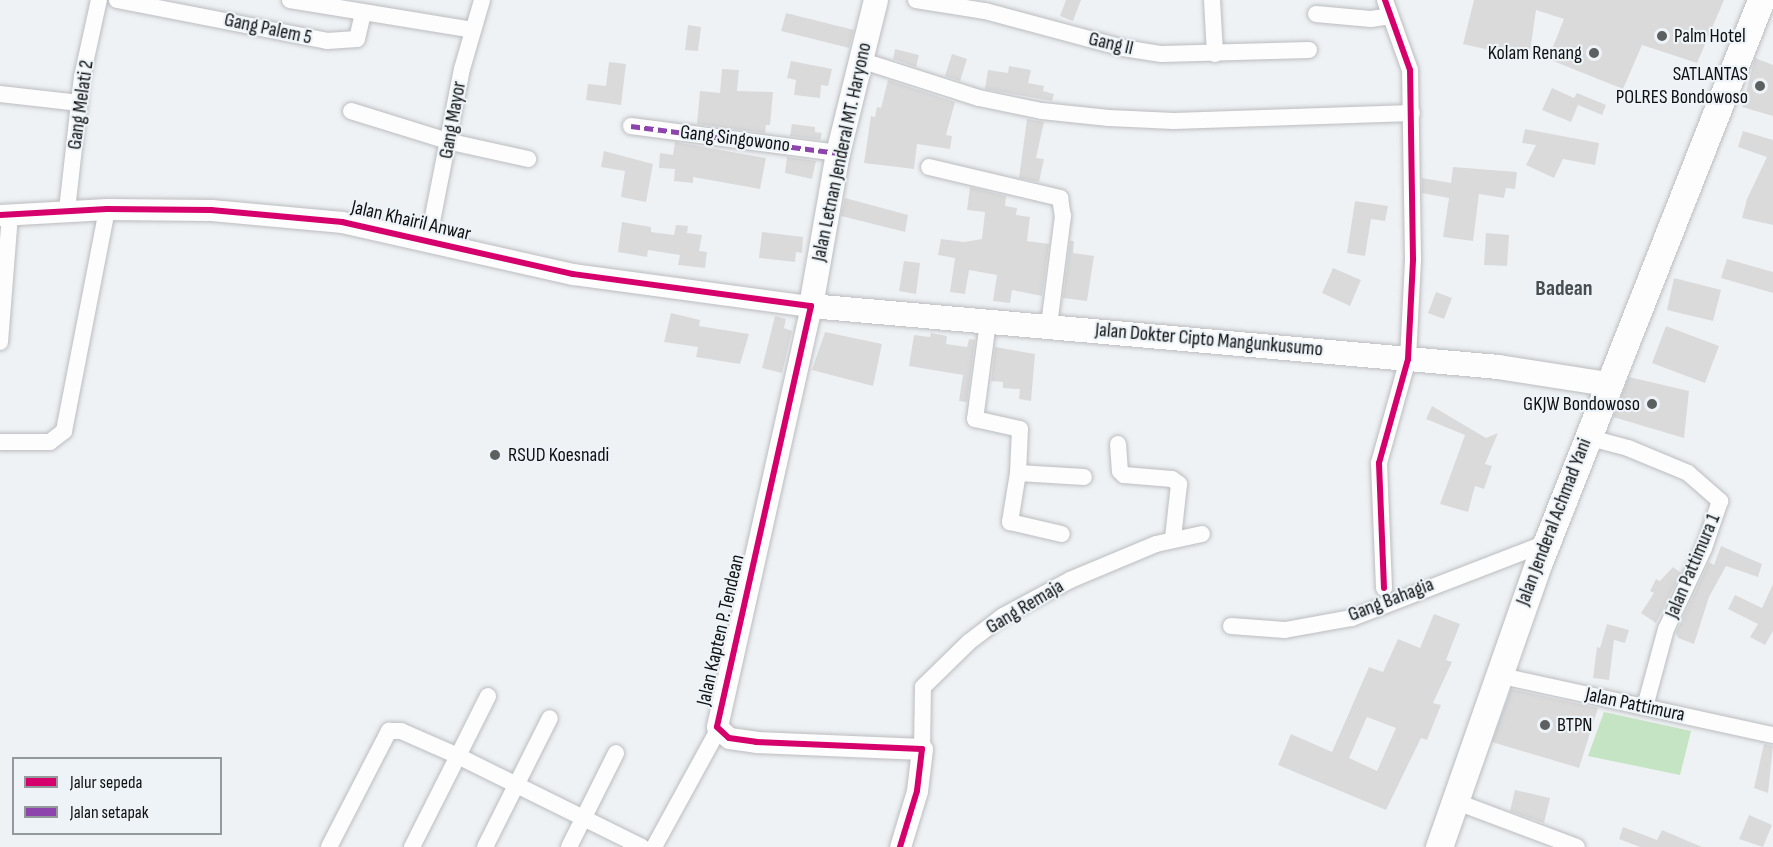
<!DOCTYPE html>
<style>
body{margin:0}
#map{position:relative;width:1773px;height:847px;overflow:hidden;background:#eff2f5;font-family:"Sofia Sans Condensed",sans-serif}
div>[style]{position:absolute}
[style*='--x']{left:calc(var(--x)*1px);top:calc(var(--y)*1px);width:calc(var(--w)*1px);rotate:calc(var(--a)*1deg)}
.green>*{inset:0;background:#c4e4c3}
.building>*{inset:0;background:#dadadb}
.roads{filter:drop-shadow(0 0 2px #bbbdbf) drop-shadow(0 0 2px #bbbdbf)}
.minor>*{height:16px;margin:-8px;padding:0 8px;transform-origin:8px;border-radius:8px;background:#fdfdfe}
.tertiary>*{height:21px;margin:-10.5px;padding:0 10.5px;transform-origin:10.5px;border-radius:10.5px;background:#fdfdfe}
.secondary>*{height:24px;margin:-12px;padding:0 12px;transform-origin:12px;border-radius:12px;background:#fdfdfe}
.primary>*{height:27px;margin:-13.5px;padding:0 13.5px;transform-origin:13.5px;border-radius:13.5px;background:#fdfdfe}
.quiet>*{height:4.5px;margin-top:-2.25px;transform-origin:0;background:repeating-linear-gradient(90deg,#8e44ad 0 9px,transparent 0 13.5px)}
.cycleway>*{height:6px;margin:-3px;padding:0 3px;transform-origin:3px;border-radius:3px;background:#d6006c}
.dots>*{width:16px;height:16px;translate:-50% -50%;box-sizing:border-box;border:3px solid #edf3f7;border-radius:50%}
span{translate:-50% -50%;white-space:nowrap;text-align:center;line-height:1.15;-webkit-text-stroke:4.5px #edf3f7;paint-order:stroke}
.street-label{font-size:20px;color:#0f1112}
.poi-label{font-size:20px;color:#0f1112}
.left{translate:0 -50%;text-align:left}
.right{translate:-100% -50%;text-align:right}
.quarter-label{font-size:22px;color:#484d51;font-weight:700}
.legend{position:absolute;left:12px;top:757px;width:210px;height:78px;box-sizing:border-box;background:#edf3f7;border:2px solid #94999b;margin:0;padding:8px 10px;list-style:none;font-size:18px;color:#0f1112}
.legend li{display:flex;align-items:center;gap:12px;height:30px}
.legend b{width:30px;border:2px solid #94999b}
</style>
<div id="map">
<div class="green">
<div style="clip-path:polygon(1604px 712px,1691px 731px,1680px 775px,1588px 756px)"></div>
</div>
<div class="building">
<div style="clip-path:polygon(1066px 0,1081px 0,1073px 21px,1060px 16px)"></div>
<div style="clip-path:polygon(1474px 0,1724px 0,1697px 63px,1642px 45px,1623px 89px,1548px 59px,1564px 19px,1536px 10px,1529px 59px,1463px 44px)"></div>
<div style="clip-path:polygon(786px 13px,854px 30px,849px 48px,781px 31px)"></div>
<div style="clip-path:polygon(688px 25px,701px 27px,698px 51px,685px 50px)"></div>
<div style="clip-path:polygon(895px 49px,919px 55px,916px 67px,893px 59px)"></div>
<div style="clip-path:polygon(952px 54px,967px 59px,960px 81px,945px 76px)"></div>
<div style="clip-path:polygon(1755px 58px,1773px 65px,1773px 116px,1742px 107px)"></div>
<div style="clip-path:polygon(791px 61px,832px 69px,828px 86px,821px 85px,820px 98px,794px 95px,796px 80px,787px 78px)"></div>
<div style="clip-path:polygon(609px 62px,626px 64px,621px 105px,586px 100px,588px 84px,606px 86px)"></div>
<div style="clip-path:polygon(1009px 66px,1031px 70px,1028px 83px,1044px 86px,1043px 91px,1054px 94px,1052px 101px,985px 89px,988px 70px,1008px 73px)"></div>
<div style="clip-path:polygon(722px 69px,739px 70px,737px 91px,773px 92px,770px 125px,766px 125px,765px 133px,697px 124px,700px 91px,720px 93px)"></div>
<div style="clip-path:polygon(888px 80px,955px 102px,946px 135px,952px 136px,950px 149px,917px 144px,914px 169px,864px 163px,871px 116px,875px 117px,877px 107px,881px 108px)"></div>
<div style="clip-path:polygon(1552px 88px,1574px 98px,1577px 93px,1606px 105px,1602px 115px,1578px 105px,1571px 122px,1542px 110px)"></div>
<div style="clip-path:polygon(1027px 119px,1044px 122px,1036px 158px,1044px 159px,1039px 182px,1019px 178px)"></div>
<div style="clip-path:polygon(792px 124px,815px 127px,815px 132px,822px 133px,820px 140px,790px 136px)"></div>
<div style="clip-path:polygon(1525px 129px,1599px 143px,1595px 165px,1563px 159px,1554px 178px,1526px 165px,1536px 145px,1522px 143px)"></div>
<div style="clip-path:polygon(1743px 131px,1773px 140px,1773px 225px,1742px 218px,1747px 199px,1767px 157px,1738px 147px)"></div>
<div style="clip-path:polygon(675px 142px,766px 158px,760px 189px,693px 177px,693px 183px,674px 181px,675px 169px,659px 168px,660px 153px,673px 155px)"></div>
<div style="clip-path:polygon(604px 151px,653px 164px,646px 202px,621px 197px,625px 171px,601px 167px)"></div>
<div style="clip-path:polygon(787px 157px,816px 161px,812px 179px,785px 173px)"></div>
<div style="clip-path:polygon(1453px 167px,1517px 172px,1515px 189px,1506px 188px,1504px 198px,1479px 194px,1473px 241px,1443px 237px,1449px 198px,1422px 193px,1422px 178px,1451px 183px)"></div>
<div style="clip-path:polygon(970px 187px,1006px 196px,1005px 206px,1017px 208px,1016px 215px,1030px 217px,1027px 241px,1049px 244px,1042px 296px,1012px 290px,1010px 303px,993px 301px,997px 275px,969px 270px,965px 294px,950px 292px,955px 258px,938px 255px,941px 239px,964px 242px,982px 239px,985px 212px,967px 210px)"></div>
<div style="clip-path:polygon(845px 198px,908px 215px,905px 232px,841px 216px)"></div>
<div style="clip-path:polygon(1355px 201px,1388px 206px,1385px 221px,1371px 219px,1365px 256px,1347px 253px)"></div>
<div style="clip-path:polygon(622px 222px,651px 227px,651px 232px,674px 235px,676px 225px,688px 226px,687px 233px,702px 235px,699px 251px,707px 252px,705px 268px,678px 265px,680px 255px,648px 250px,647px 257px,618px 252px)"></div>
<div style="clip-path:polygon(762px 232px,803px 237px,802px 253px,796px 252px,795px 262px,759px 258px)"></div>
<div style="clip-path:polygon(1486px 233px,1509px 235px,1507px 266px,1484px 265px)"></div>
<div style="clip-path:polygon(1070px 241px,1074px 241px,1073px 253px,1094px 256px,1087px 301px,1063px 298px)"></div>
<div style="clip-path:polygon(1727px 259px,1773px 272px,1773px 293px,1721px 278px)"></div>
<div style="clip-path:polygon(904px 261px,920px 263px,916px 294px,899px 291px)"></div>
<div style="clip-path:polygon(1333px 268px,1361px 280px,1350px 306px,1322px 293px)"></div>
<div style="clip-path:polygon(1674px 278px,1721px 290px,1713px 321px,1667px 310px)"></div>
<div style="clip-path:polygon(1436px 292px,1452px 298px,1444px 319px,1428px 313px)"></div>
<div style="clip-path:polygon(671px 313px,700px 320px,699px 326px,749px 334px,740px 364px,696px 357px,698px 347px,664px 342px)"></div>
<div style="clip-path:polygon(775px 316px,786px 319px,784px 328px,792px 331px,782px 373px,762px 368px)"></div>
<div style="clip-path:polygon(1666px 326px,1719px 346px,1705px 383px,1652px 363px)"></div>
<div style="clip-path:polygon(825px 332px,882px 344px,873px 386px,812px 370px)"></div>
<div style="clip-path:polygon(931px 333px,947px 336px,946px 344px,967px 347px,969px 339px,975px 340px,967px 402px,959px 401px,963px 375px,909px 366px,914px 335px,930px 337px)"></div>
<div style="clip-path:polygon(995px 347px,1035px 354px,1031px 401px,1019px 399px,1020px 389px,1003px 388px,1003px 382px,991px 381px)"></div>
<div style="clip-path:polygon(1629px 377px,1689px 391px,1684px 438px,1613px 417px)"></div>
<div style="clip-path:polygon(1432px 406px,1486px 438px,1498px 433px,1485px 464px,1492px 466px,1484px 489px,1475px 486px,1468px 512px,1440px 504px,1465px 435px,1426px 419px)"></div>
<div style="clip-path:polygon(1721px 546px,1762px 564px,1758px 577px,1726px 566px,1709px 597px,1694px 644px,1678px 638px,1676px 633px,1709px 562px,1714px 565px)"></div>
<div style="clip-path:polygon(1673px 567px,1681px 573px,1656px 623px,1641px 613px,1654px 593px,1650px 591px,1656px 579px,1660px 581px)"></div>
<div style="clip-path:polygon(1773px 584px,1773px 631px,1765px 645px,1750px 637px,1758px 624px,1728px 609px,1735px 595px,1762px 608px)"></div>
<div style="clip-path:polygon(evenodd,1434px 614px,1460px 624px,1446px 660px,1452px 662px,1433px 703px,1441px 705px,1427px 740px,1421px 738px,1386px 810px,1278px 765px,1291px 734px,1332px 752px,1369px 667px,1383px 672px,1398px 639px,1420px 648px,1434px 614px,1367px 717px,1396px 728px,1377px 771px,1349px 758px,1367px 717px)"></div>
<div style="clip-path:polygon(1607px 624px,1629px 630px,1625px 643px,1614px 640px,1609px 680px,1593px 678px,1597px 647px,1600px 648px)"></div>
<div style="clip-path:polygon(1511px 689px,1598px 708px,1579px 768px,1492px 742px)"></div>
<div style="clip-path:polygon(1764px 744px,1773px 746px,1768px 793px,1754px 788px)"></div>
<div style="clip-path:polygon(1515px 790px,1550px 798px,1544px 823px,1510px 811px)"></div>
<div style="clip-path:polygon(1749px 815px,1772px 825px,1763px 847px,1739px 839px)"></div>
<div style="clip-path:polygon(1623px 827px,1657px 840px,1662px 830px,1702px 847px,1640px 847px,1619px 839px)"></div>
</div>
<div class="roads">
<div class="minor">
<div style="--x:117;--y:0;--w:214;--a:11"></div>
<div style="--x:327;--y:41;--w:30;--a:-4"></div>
<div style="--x:357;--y:39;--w:27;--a:-77"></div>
<div style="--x:290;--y:0;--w:185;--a:9.3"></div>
<div style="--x:916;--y:0;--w:70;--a:9.1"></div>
<div style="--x:985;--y:11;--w:143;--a:15"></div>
<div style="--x:1123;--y:48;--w:39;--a:9"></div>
<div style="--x:1162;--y:54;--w:147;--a:-1.6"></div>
<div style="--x:1212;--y:0;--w:54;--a:86.8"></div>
<div style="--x:1316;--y:14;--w:55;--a:5.2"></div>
<div style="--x:1371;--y:19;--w:19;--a:-9"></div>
<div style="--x:860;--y:60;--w:125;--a:17.7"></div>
<div style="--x:979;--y:98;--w:64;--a:11.7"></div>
<div style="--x:1042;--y:111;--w:67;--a:6"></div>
<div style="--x:1109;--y:118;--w:65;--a:2.6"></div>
<div style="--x:1174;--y:121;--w:238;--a:-1.9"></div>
<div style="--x:0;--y:94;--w:80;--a:6.5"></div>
<div style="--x:351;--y:111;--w:105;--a:17.2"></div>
<div style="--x:451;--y:142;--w:79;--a:12.4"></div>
<div style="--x:631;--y:126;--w:209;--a:7.4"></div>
<div style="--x:929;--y:167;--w:135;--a:13.3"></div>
<div style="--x:1060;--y:198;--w:18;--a:81"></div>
<div style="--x:1063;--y:216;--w:111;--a:97.3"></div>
<div style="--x:67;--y:210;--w:134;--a:-83.6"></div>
<div style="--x:82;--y:77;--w:79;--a:-77.6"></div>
<div style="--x:428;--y:242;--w:176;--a:-78.9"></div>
<div style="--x:462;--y:69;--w:72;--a:-73.8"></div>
<div style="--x:988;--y:322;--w:98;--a:97.6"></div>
<div style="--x:975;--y:419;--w:46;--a:12.5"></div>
<div style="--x:1020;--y:429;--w:44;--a:92.6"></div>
<div style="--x:1018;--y:473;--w:66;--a:3.5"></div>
<div style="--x:0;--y:342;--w:127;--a:-85.5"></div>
<div style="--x:1587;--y:437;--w:42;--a:15"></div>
<div style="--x:1628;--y:448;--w:65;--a:22.6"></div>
<div style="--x:1688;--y:473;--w:43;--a:41.2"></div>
<div style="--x:1720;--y:501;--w:50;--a:108.8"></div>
<div style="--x:1704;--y:548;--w:89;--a:115.1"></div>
<div style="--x:1666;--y:629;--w:81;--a:105.1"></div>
<div style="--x:0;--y:442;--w:50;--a:0"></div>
<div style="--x:50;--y:442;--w:18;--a:-38"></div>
<div style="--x:64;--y:431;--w:226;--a:-79"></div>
<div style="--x:1118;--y:444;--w:27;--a:86"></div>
<div style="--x:1120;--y:471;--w:6;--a:45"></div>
<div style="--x:1124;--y:475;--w:48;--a:4.8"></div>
<div style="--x:1172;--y:479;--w:9;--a:36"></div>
<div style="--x:1179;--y:484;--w:54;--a:96.3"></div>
<div style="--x:1018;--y:473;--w:50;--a:99.3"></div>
<div style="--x:1010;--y:522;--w:53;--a:13"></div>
<div style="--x:1384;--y:588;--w:125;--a:-92.3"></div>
<div style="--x:1379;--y:463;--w:108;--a:-74.4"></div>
<div style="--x:1408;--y:359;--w:100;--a:-87.1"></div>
<div style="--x:1413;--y:259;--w:189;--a:-90.9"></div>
<div style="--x:1410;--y:70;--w:74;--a:-109.7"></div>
<div style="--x:1231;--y:626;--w:54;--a:4.2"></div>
<div style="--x:1285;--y:630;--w:68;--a:-10.2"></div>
<div style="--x:1352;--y:618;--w:208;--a:-21.1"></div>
<div style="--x:1497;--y:675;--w:282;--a:12.3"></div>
<div style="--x:922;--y:749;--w:62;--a:-89.1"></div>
<div style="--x:923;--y:687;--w:64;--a:-44.4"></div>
<div style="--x:969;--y:642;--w:43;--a:-37.4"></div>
<div style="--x:1003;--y:616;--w:76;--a:-28.2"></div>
<div style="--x:1070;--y:580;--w:93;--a:-22.7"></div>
<div style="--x:1156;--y:544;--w:47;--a:-12.3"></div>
<div style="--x:1457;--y:802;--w:128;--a:20.6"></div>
<div style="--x:329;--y:847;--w:131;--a:-62.7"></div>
<div style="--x:389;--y:731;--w:12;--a:0"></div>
<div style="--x:401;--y:731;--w:62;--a:23.7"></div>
<div style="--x:458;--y:756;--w:67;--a:-63.4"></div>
<div style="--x:412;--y:847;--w:102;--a:-63.2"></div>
<div style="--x:458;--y:756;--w:205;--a:26.3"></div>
<div style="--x:485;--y:847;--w:144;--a:-63.3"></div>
<div style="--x:569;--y:847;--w:105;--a:-63.4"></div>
<div style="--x:654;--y:847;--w:133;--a:-61.3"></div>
</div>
<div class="tertiary">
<div style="--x:0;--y:215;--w:107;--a:-3.2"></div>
<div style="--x:107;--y:209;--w:104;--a:0.6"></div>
<div style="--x:211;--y:210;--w:132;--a:5.2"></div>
<div style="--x:342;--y:222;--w:237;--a:12.7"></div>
<div style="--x:573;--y:274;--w:240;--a:7.7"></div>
<div style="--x:811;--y:306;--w:431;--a:102.6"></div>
<div style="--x:717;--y:727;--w:16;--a:43"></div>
<div style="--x:729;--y:738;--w:27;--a:8"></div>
<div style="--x:756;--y:742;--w:166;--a:2.4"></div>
<div style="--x:922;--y:749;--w:42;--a:96.8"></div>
<div style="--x:917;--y:791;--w:59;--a:106.9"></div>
</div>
<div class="secondary">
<div style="--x:876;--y:0;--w:158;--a:103.9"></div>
<div style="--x:838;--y:153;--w:155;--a:100"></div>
<div style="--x:811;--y:306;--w:690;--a:5.07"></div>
<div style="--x:1498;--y:367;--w:109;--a:8.9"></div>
</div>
<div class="primary">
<div style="--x:1439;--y:847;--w:302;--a:-70.7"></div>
<div style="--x:1539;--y:562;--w:604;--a:-68.45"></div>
</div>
</div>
<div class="quiet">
<div style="--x:631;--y:126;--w:209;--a:7.4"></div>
</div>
<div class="cycleway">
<div style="--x:0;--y:215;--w:107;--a:-3.2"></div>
<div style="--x:107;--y:209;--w:104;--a:0.6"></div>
<div style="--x:211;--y:210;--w:132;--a:5.2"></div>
<div style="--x:342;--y:222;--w:237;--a:12.7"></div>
<div style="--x:573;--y:274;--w:240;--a:7.7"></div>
<div style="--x:811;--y:306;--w:431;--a:102.6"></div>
<div style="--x:717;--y:727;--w:16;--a:43"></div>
<div style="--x:729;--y:738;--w:27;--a:8"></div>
<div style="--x:756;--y:742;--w:166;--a:2.4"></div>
<div style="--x:922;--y:749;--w:42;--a:96.8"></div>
<div style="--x:917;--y:791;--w:59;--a:106.9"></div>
<div style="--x:1384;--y:588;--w:125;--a:-92.3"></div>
<div style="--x:1379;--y:463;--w:108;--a:-74.4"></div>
<div style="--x:1408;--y:359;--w:100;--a:-87.1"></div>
<div style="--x:1413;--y:259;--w:189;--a:-90.9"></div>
<div style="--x:1410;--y:70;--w:74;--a:-109.7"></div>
</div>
<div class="dots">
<div style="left:1662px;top:36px;background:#5d6061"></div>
<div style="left:1594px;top:53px;background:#5d6061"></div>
<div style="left:1760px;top:86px;background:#5d6061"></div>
<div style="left:1652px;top:404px;background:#5d6061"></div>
<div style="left:495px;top:455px;background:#5d6061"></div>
<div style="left:1545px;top:725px;background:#5d6061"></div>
</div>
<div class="street-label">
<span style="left:268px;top:29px;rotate:12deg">Gang Palem 5</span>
<span style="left:1111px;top:44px;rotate:13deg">Gang II</span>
<span style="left:81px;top:105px;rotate:-82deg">Gang Melati 2</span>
<span style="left:453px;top:120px;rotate:-80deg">Gang Mayor</span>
<span style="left:735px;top:139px;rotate:7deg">Gang Singowono</span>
<span style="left:842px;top:152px;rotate:-78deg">Jalan Letnan Jenderal MT. Haryono</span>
<span style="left:411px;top:221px;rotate:13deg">Jalan Khairil Anwar</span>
<span style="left:1209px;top:340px;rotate:5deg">Jalan Dokter Cipto Mangunkusumo</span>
<span style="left:1554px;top:522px;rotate:-69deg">Jalan Jenderal Achmad Yani</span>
<span style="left:1693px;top:566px;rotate:-67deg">Jalan Pattimura 1</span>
<span style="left:1391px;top:600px;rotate:-21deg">Gang Bahagia</span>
<span style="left:1025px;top:607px;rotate:-31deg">Gang Remaja</span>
<span style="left:721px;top:630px;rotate:-77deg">Jalan Kapten P. Tendean</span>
<span style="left:1635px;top:705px;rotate:12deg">Jalan Pattimura</span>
</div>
<div class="poi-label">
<span class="left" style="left:1674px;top:36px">Palm Hotel</span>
<span class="right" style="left:1582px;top:53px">Kolam Renang</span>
<span class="right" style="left:1748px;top:86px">SATLANTAS<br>POLRES Bondowoso</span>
<span class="right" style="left:1640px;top:404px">GKJW Bondowoso</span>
<span class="left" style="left:508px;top:455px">RSUD Koesnadi</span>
<span class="left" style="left:1557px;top:725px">BTPN</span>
</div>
<div class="quarter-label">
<span style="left:1564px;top:289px">Badean</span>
</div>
<ul class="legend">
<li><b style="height:8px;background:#d6006c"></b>Jalur sepeda</li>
<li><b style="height:8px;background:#8e44ad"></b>Jalan setapak</li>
</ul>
</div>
